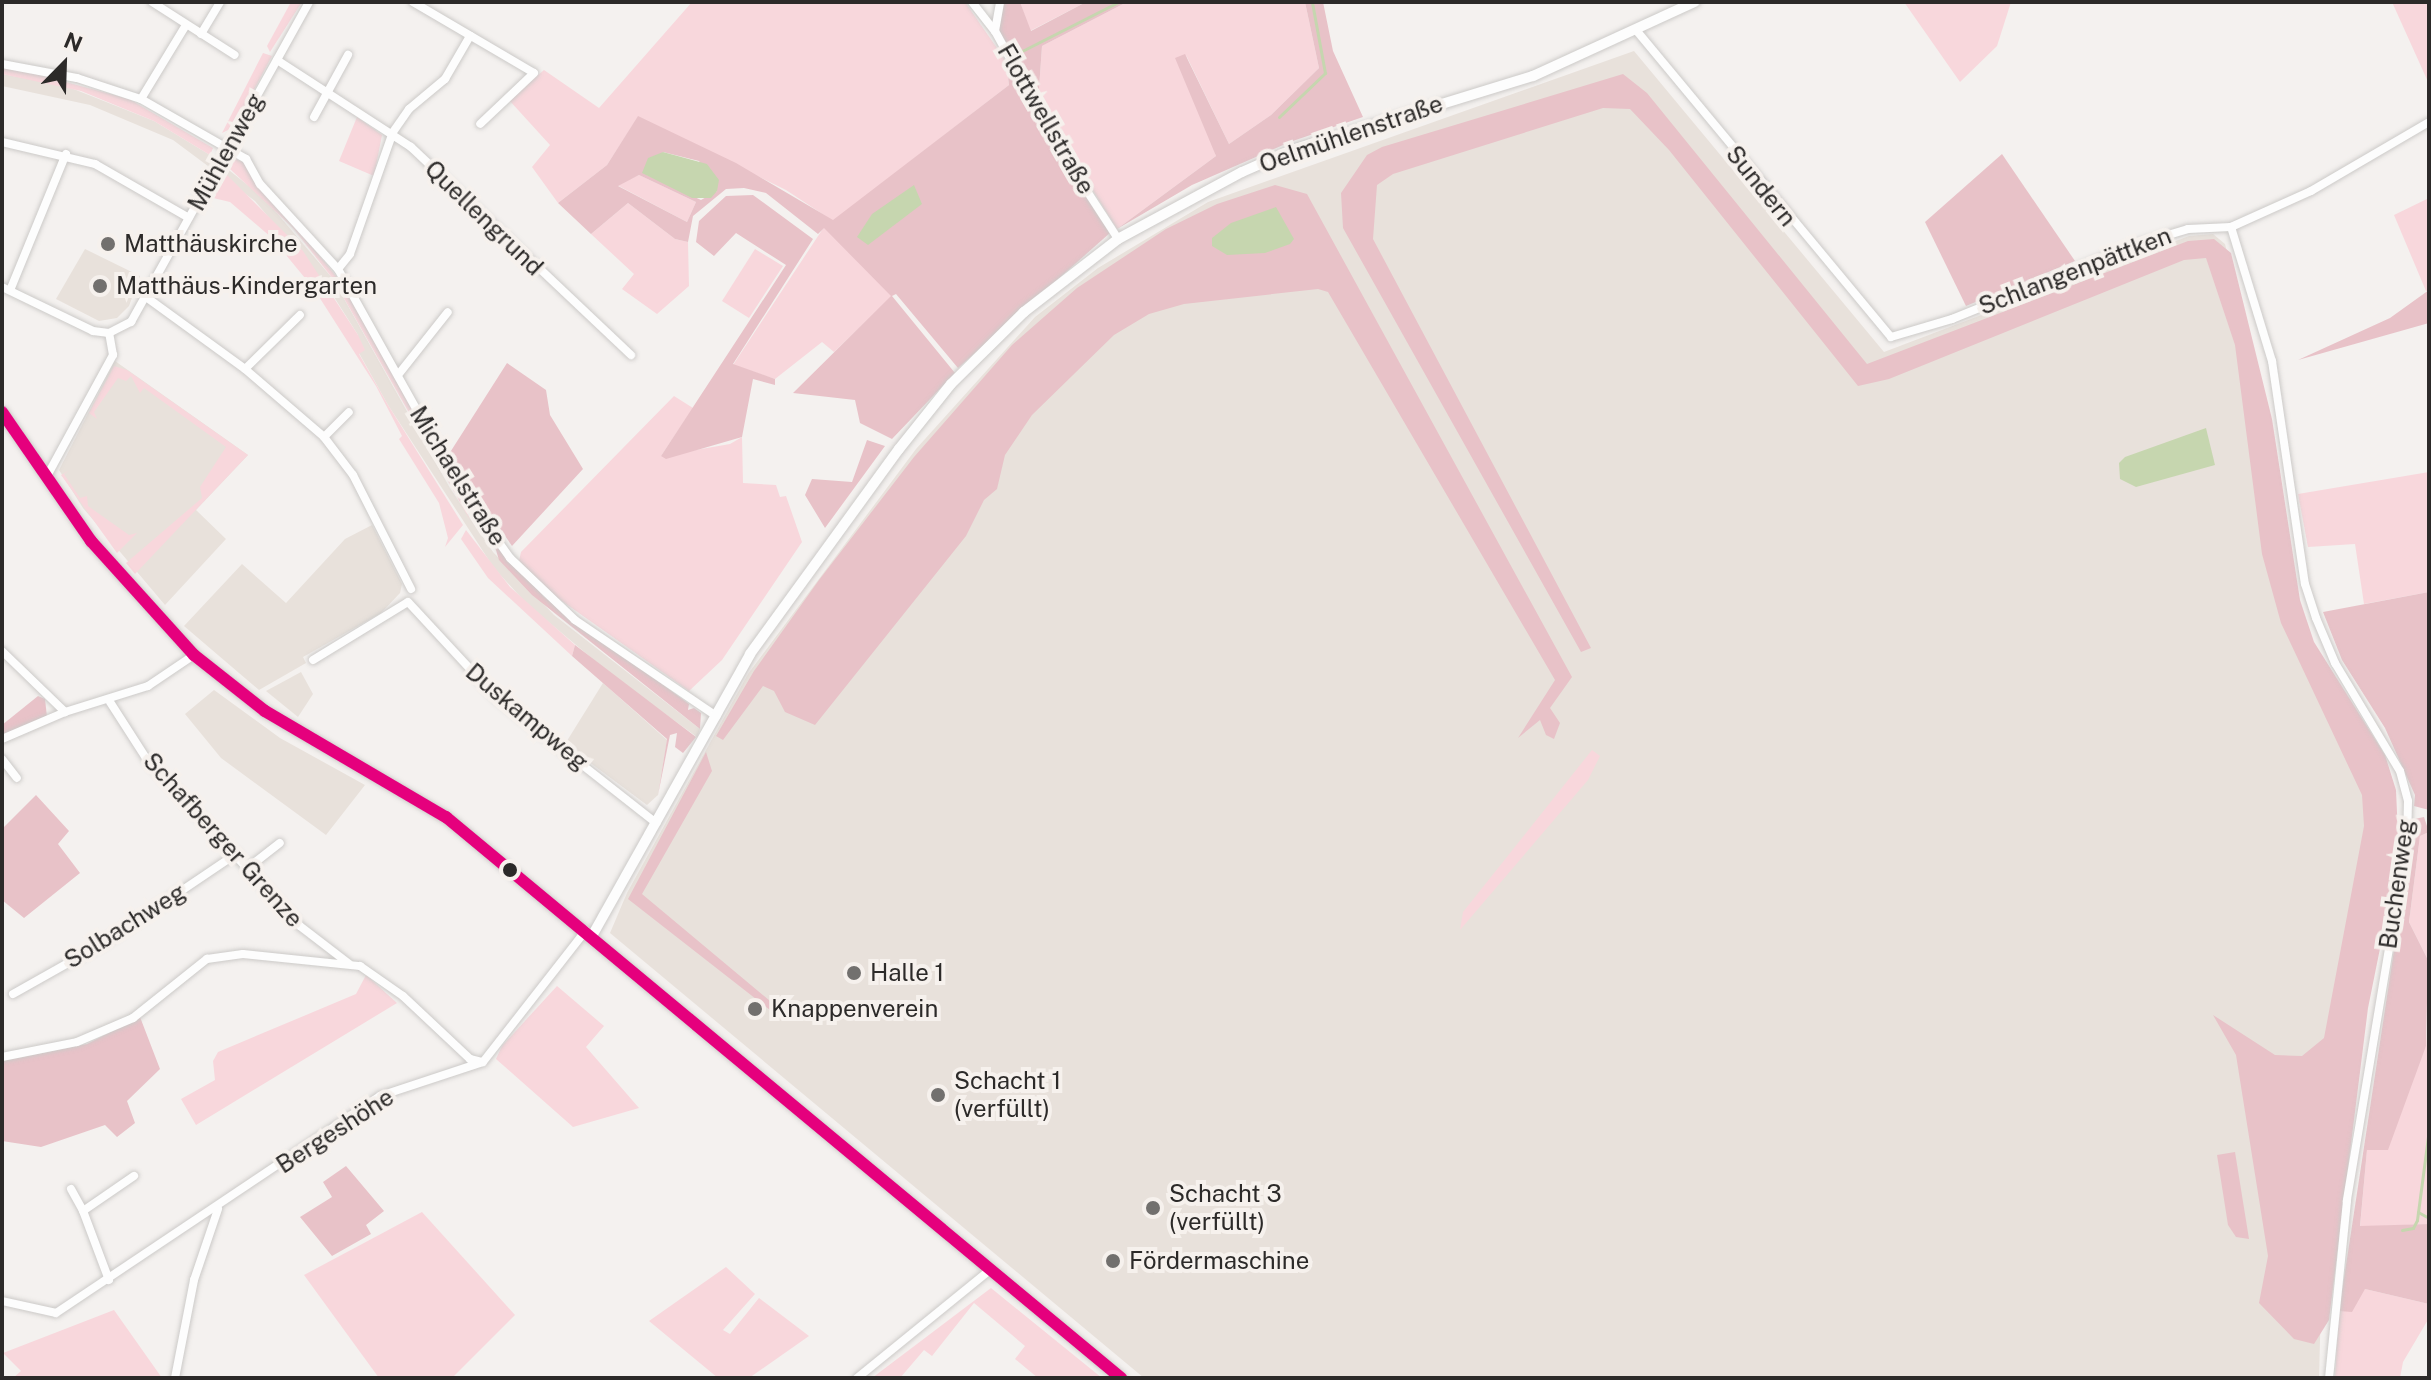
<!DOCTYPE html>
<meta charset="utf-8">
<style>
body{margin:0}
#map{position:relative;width:2431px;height:1380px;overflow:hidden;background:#f4f1ef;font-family:"Public Sans",sans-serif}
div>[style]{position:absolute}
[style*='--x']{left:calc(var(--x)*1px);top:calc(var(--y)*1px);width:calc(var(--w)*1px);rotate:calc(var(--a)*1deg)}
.built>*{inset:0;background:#e8e1db}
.green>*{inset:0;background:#f8d7dc}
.forest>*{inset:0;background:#e8c2c8}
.water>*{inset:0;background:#c6d6af}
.stream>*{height:3px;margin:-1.5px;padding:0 1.5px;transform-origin:1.5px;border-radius:1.5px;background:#c6d6af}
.roads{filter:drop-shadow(0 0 2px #cccac8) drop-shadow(0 0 2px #cccac8)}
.minor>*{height:8px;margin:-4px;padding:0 4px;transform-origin:4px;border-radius:4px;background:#fdfdfd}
.tertiary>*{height:10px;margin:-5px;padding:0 5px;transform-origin:5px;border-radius:5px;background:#fdfdfd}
.secondary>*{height:11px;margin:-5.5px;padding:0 5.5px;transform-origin:5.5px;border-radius:5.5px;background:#f0eee9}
.bus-1>*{height:12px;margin:-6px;padding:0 6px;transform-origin:6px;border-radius:6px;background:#e5007d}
.dots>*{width:22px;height:22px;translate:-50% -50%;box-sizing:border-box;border:4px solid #f6f1ed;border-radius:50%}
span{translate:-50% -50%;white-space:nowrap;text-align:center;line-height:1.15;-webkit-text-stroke:8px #f6f1ed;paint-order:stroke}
.street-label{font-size:24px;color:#2c2a29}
.poi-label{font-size:24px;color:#2c2a29}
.left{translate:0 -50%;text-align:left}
.frame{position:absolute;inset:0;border:4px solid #2c2a29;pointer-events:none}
.north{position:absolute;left:24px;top:24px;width:80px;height:80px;-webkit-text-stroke:6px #f6f1ed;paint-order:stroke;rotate:23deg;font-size:22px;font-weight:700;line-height:32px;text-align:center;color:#2c2a29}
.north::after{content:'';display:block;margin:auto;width:28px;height:36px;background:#2c2a29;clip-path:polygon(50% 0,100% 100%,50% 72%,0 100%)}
</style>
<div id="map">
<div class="built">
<div style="clip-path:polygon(1634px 51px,1884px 352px,2189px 236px,2213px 234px,2225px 244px,2247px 331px,2285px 580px,2374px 786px,2326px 1115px,2319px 1378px,1144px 1378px,610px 933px,627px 893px,748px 674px,916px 449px,1035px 317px,1098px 268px,1208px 202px)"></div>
<div style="clip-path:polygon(2px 74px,66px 86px,154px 121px,210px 155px,264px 198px,333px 279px,450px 488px,493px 552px,554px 615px,700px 729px,697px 737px,613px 676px,526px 603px,494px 568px,388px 405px,359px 353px,358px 335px,329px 289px,255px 201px,173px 140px,90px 105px,2px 86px)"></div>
<div style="clip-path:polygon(85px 249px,140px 276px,129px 306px,117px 318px,99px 321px,56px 299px)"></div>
<div style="clip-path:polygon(115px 361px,248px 455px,196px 510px,226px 539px,165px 605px,83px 508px,59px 470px)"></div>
<div style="clip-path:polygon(372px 525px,402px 584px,400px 593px,381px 613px,303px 657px,306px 663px,259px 690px,184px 626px,242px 564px,286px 603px,345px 539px)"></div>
<div style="clip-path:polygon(301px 672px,313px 694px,298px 717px,266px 691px)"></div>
<div style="clip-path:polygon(603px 683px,667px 740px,658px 795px,647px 805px,565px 744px)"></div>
<div style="clip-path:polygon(214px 690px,280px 738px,365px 785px,326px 835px,221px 758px,185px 714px)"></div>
</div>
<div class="green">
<div style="clip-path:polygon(291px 2px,302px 2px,270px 52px,267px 46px)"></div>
<div style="clip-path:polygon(692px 2px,965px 2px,1006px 61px,1009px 85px,833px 221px,786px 190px,638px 117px,607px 165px,558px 203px,532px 167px,550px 145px,509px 100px,544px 70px,599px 108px)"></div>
<div style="clip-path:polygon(1020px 2px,1086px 2px,1030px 31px)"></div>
<div style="clip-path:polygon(1127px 2px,1305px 2px,1319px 68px,1271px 115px,1229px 144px,1186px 55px,1216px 156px,1117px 229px,1038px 103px,1042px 46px)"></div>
<div style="clip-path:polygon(1904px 2px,2011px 2px,1997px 46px,1960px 82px)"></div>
<div style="clip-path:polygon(2392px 2px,2429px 2px,2429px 84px)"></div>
<div style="clip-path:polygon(263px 53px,272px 56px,234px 127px,222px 133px)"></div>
<div style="clip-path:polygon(2px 65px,129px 99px,213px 148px,210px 155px,154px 121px,81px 91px,2px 74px)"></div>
<div style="clip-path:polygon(357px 117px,382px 135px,374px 176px,339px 161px)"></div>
<div style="clip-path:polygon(235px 159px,243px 162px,340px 281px,455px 483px,470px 520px,333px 279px,293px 228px,230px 169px)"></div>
<div style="clip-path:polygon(227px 175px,303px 251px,358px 335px,365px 350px,359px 354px,388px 405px,463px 525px,445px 547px,448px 538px,439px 503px,399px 439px,402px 436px,376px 386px,314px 289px,272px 238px,230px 202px,209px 197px)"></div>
<div style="clip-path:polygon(639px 175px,696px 202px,687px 222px,617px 185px)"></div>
<div style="clip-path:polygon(2429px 198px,2429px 290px,2426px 291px,2394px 215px)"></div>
<div style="clip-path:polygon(628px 203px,675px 239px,688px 242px,689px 286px,657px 314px,622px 289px,634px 274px,591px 234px)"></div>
<div style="clip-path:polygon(824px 227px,892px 296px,834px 352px,822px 342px,775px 379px,733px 365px)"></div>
<div style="clip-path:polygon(755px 249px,783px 266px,749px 318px,722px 301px)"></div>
<div style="clip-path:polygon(114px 366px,127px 370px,248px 455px,135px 574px,126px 563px,202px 498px,200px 487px,226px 447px,144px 388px,140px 393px,131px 376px,126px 381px,118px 378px,94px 412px,97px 419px,89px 413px)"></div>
<div style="clip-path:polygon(674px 396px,693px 408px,661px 456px,730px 444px,742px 437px,743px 483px,776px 485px,780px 497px,786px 496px,802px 542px,722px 660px,689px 691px,545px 589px,519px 561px,521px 552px)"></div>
<div style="clip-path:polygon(70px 470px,64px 474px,80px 498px,87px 496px,88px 506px,129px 535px,137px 533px,117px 553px,61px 475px)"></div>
<div style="clip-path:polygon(2429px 472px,2429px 592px,2364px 604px,2355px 544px,2308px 547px,2298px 494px)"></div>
<div style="clip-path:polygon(466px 530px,510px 587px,575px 645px,572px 656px,488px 578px,461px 539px)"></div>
<div style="clip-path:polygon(1592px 750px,1600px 756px,1588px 780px,1460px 930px,1463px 912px)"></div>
<div style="clip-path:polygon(2429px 832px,2429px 991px,2428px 960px,2409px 922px,2420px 836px)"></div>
<div style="clip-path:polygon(366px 975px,397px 1003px,196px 1125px,181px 1099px,215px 1080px,213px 1061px,218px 1052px,356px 994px)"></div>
<div style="clip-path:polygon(557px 986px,604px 1026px,586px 1047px,639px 1108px,573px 1127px,496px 1059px,502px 1046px)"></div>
<div style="clip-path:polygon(2429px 1003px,2429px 1224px,2360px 1227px,2367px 1150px,2426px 1046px)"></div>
<div style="clip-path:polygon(422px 1212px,515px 1315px,452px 1378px,379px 1378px,304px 1275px)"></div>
<div style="clip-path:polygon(726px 1267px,755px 1294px,723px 1330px,730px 1334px,759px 1298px,809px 1336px,749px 1378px,718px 1378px,649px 1321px)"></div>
<div style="clip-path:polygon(991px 1288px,1102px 1378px,1038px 1378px,1015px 1359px,1025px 1346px,974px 1303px,932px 1356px,924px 1350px,900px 1378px,872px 1378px)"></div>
<div style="clip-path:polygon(2365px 1289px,2429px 1304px,2429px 1318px,2403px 1362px,2400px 1378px,2335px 1378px,2339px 1311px)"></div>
<div style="clip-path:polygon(114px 1310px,162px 1378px,13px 1378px,21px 1371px,3px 1353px)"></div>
</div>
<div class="forest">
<div style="clip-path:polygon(1003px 2px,1020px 2px,1031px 31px,1086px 2px,1127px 2px,1042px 46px,1038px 103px,998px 31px)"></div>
<div style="clip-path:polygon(1305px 2px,1323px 2px,1333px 51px,1363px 117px,1290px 142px,1192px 185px,1117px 229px,1216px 156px,1175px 58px,1185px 54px,1229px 144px,1271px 115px,1319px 68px)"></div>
<div style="clip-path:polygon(evenodd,1006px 61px,1111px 232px,958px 368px,896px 294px,892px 296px,955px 373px,892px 439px,860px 423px,855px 400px,793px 393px,891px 296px,824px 228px,818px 234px,766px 193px,744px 188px,726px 189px,693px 216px,688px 242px,675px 239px,628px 203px,591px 234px,558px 203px,607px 165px,638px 116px,736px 163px,833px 220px,1009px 85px,1006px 61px,663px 152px,699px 161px,717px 191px,701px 200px,647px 175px,663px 152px,1006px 61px,639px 175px,696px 202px,687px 222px,618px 186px,639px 175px)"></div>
<div style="clip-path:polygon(1623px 74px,1647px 93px,1867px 364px,2188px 241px,2214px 239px,2231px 253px,2272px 419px,2300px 600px,2314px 642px,2385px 755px,2396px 790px,2398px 835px,2392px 889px,2368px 1008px,2329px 1320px,2314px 1344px,2294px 1339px,2259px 1303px,2268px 1256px,2236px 1055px,2213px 1015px,2275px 1055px,2302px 1056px,2324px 1038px,2364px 826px,2362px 795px,2281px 623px,2262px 554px,2235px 345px,2206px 258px,2184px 260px,1889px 379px,1858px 386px,1669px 150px,1630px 109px,1603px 108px,1393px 174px,1377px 185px,1373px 239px,1591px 648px,1581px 652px,1343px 228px,1341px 193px,1367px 155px,1382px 147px)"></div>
<div style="clip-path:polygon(2002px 154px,2075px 261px,1966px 306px,1925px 222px)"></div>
<div style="clip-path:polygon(1275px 185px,1307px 194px,1572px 677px,1550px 708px,1560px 723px,1554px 739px,1546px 735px,1540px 720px,1518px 738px,1555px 680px,1328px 292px,1318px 289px,1184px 304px,1149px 314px,1114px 335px,1032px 415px,1005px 455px,997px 489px,984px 500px,966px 536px,815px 725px,785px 712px,774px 691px,763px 686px,723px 740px,716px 736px,754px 671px,819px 580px,914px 457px,1012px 345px,1077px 288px,1166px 229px,1217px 204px)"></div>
<div style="clip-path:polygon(753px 195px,813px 239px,733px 364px,775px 379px,775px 385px,753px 379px,742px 437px,666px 459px,661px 456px,786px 265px,736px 233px,714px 256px,696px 242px,699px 221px,726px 196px)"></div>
<div style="clip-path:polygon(2429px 290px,2429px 323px,2298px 360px,2390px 318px)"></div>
<div style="clip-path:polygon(507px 363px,546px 390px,550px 415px,583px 469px,512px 546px,449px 454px)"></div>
<div style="clip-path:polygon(867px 440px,885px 446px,825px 528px,805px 495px,812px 479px,852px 482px)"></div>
<div style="clip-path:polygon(493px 540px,544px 597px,689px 704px,688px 710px,694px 708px,701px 713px,700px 729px,532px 595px,499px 560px)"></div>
<div style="clip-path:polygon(2429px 592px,2429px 810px,2414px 806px,2415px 795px,2385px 728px,2342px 660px,2323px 612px)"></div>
<div style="clip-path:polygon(575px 645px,696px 737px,683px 753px,675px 747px,677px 733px,670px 735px,658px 795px,667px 739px,572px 656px)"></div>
<div style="clip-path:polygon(38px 696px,45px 699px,47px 717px,2px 736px,2px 725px)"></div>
<div style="clip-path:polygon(706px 752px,712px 771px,642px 894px,788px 1016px,784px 1021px,628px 899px)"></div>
<div style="clip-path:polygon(36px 795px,69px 831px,58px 844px,80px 873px,24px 918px,2px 900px,2px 829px)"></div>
<div style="clip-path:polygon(2424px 817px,2429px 832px,2420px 836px,2409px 922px,2428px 960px,2426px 1046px,2388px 1150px,2367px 1150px,2360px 1226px,2429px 1224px,2429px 1304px,2365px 1289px,2352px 1312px,2339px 1311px,2414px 819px)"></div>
<div style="clip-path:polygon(140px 1017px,160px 1069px,127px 1101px,135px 1123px,117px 1137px,105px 1125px,41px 1147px,2px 1141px,2px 1061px,87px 1044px)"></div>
<div style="clip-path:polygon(2235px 1152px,2249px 1239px,2236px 1237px,2228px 1225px,2217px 1155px)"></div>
<div style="clip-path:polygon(346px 1166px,384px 1211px,366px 1225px,371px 1234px,332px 1256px,300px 1217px,332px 1197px,323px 1182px)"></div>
</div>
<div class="water">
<div style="clip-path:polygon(663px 152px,707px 164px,719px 180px,717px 191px,711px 198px,692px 198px,642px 173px,648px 158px)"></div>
<div style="clip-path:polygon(914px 185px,922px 204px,868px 245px,857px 237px,872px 214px)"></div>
<div style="clip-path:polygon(1276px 207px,1294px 239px,1290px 244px,1265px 253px,1227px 255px,1212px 246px,1212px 238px,1231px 223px)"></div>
<div style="clip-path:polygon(2206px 428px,2215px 465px,2136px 487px,2120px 479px,2119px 463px,2125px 457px)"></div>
</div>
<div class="stream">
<div style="--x:1022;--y:51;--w:108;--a:-27"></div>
<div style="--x:1279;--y:117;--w:64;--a:-43.7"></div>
<div style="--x:1325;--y:73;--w:72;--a:-100.4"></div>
<div style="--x:2418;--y:1212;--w:13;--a:29"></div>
<div style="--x:2402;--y:1230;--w:11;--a:-10"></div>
<div style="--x:2413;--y:1228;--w:9;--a:-63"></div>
<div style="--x:2417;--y:1220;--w:92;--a:-82.5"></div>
</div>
<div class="roads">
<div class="minor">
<div style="--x:152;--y:2;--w:98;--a:32.6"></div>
<div style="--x:413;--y:2;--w:140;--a:30.4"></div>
<div style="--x:534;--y:73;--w:74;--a:136.6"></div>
<div style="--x:972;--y:2;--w:37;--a:52"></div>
<div style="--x:995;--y:31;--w:133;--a:61.3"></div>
<div style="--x:1059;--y:148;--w:108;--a:57"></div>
<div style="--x:1636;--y:30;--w:399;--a:50.3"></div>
<div style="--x:1891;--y:337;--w:64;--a:-16.4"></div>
<div style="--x:1952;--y:319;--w:201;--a:-22"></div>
<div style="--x:2138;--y:244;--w:52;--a:-16.7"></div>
<div style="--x:2188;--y:229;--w:43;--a:-2.7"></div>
<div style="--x:2231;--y:227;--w:88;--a:-24.2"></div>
<div style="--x:2311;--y:191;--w:137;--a:-30.3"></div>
<div style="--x:995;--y:31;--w:29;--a:-80"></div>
<div style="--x:201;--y:34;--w:37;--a:-59"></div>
<div style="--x:277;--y:60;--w:160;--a:33"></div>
<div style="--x:411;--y:147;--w:303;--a:43.4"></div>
<div style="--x:2;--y:64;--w:76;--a:10.6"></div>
<div style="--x:77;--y:78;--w:67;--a:18.2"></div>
<div style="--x:141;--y:99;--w:121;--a:29.7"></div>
<div style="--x:246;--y:159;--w:29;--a:61"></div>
<div style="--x:260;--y:184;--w:115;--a:47.5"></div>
<div style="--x:338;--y:269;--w:252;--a:60.8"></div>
<div style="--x:461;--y:489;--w:85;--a:54.6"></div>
<div style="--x:510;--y:558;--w:90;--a:43.6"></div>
<div style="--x:575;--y:620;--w:171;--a:34.2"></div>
<div style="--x:141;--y:99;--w:87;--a:-58.7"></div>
<div style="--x:314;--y:117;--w:71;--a:-61.3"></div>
<div style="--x:2;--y:142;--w:96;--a:13.3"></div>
<div style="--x:95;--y:164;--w:108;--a:29.9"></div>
<div style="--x:2231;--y:227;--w:140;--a:73"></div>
<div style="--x:2272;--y:361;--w:225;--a:81.6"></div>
<div style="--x:2305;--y:584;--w:36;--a:72"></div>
<div style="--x:2316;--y:618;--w:49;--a:67.1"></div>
<div style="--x:2335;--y:663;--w:126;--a:59"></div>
<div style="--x:2400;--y:771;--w:31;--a:75"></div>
<div style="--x:2408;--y:801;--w:40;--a:91.4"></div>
<div style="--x:2407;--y:841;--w:365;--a:99.5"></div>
<div style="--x:2347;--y:1201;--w:178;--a:95.8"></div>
<div style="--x:338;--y:269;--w:19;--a:-51"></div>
<div style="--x:350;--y:254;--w:129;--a:-70.6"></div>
<div style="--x:393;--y:132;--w:28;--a:-55"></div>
<div style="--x:409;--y:109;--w:47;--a:-39.8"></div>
<div style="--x:445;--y:79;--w:50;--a:-59.8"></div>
<div style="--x:2;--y:287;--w:101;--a:25.8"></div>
<div style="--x:93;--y:331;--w:16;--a:7"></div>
<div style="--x:109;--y:333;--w:25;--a:-27"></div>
<div style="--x:131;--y:322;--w:366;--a:-60.9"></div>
<div style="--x:11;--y:288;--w:145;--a:-67.7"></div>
<div style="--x:146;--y:297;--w:122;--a:36"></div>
<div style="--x:245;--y:369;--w:104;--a:40.7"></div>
<div style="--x:324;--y:437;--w:48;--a:52.7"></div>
<div style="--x:353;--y:475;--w:128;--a:63"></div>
<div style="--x:245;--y:369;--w:77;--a:-44.5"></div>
<div style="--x:398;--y:375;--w:80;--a:-51.6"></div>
<div style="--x:324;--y:437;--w:35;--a:-45"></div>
<div style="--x:47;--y:476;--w:138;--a:-61.4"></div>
<div style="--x:113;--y:355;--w:22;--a:-100"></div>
<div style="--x:2;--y:651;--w:88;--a:44.1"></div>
<div style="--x:65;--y:712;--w:87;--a:-17.4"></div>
<div style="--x:148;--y:686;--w:55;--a:-34"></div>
<div style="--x:313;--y:660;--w:111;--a:-31.4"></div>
<div style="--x:408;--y:602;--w:129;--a:47.2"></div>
<div style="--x:496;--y:697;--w:204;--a:38.2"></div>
<div style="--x:110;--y:702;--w:67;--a:57.3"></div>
<div style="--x:146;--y:758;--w:228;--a:47.5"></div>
<div style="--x:300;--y:926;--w:61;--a:37.6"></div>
<div style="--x:2;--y:739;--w:69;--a:-23.2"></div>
<div style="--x:2;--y:759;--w:24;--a:52"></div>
<div style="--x:249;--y:867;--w:39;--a:-38"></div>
<div style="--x:13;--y:994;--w:108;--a:-29.4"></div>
<div style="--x:107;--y:941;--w:156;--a:-34"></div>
<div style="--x:2;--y:1057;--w:76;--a:-11.3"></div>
<div style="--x:77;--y:1042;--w:61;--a:-23.2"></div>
<div style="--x:133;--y:1018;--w:95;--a:-38.6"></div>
<div style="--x:207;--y:959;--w:36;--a:-8"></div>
<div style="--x:243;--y:954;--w:118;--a:5.9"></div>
<div style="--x:360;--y:966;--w:52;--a:34.9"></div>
<div style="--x:403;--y:996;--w:92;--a:43.2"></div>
<div style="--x:470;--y:1059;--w:12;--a:14"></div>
<div style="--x:71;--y:1189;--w:25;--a:61"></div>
<div style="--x:109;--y:1280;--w:74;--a:-110.6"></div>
<div style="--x:83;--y:1211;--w:62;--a:-34.5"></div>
<div style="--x:2;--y:1301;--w:55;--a:12.5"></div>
<div style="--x:56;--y:1313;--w:390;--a:-33.8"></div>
<div style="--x:380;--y:1096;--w:108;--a:-18.3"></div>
<div style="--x:483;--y:1062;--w:167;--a:-52"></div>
<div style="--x:175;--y:1378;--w:100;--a:-79"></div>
<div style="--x:194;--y:1280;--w:75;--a:-71.3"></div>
<div style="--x:857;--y:1378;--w:173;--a:-39.1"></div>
</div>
<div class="tertiary">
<div style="--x:592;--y:936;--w:323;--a:-60.7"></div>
<div style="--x:750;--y:654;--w:253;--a:-54"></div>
<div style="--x:899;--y:449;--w:83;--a:-51.3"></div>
<div style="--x:951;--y:384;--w:103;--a:-44.6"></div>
<div style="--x:1024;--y:312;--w:119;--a:-37.8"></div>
<div style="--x:1118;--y:239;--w:141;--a:-28.4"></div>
<div style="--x:1242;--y:172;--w:55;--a:-23.7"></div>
<div style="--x:1292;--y:150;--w:252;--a:-17.1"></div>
<div style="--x:1533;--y:76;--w:178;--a:-24.6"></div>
</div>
<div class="secondary">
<div style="--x:2;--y:412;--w:157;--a:55.4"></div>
<div style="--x:91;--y:541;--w:154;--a:47.9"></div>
<div style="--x:194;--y:655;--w:90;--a:38.3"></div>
<div style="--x:265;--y:711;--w:210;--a:30.4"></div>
<div style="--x:446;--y:817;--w:878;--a:39.73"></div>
</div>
</div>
<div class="bus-1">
<div style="--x:2;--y:412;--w:157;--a:55.4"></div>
<div style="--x:91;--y:541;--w:154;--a:47.9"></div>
<div style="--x:194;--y:655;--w:90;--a:38.3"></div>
<div style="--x:265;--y:711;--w:210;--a:30.4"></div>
<div style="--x:446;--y:817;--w:878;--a:39.73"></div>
</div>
<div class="dots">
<div style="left:108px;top:244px;background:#72706e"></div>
<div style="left:100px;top:286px;background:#72706e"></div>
<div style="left:510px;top:870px;background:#2c2a29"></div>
<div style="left:854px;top:973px;background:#72706e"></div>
<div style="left:755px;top:1009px;background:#72706e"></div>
<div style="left:938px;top:1095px;background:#72706e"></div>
<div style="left:1153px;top:1208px;background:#72706e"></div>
<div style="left:1113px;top:1261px;background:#72706e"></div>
</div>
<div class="street-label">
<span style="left:1046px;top:119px;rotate:60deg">Flottwellstraße</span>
<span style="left:1351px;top:134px;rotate:-19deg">Oelmühlenstraße</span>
<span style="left:226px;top:152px;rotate:-61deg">Mühlenweg</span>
<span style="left:1761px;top:186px;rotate:51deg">Sundern</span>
<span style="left:484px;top:218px;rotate:44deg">Quellengrund</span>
<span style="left:2075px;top:271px;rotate:-21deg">Schlangenpättken</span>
<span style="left:458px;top:476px;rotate:58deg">Michaelstraße</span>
<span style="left:527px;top:717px;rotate:40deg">Duskampweg</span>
<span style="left:223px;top:840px;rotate:48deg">Schafberger Grenze</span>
<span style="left:2397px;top:884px;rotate:-82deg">Buchenweg</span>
<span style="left:125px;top:926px;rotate:-32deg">Solbachweg</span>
<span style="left:335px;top:1131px;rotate:-33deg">Bergeshöhe</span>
</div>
<div class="poi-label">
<span class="left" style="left:124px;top:244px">Matthäuskirche</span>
<span class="left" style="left:116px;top:286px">Matthäus-Kindergarten</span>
<span class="left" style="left:870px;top:973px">Halle 1</span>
<span class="left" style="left:771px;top:1009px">Knappenverein</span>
<span class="left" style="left:954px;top:1095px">Schacht 1<br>(verfüllt)</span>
<span class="left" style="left:1169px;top:1208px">Schacht 3<br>(verfüllt)</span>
<span class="left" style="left:1129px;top:1261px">Fördermaschine</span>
</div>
<div class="frame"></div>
<div class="north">N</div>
</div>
